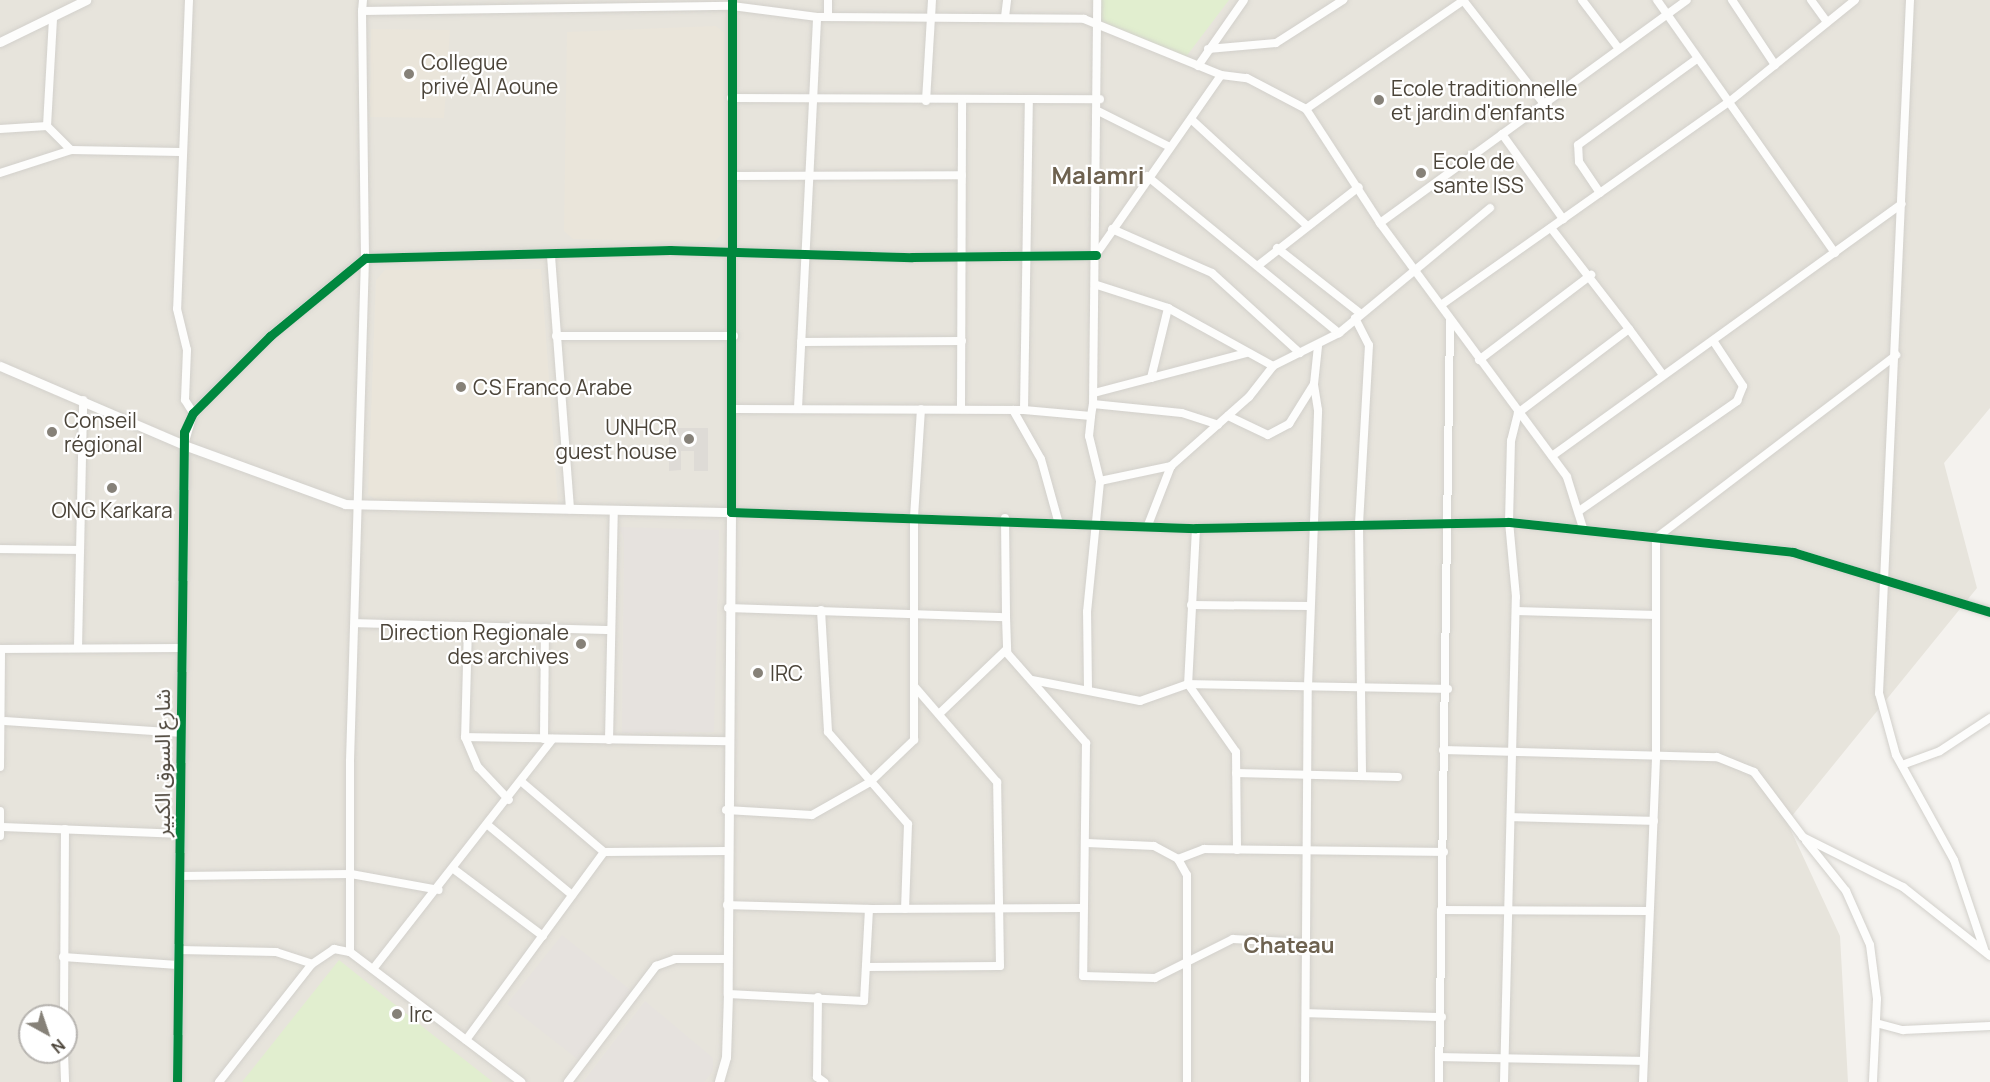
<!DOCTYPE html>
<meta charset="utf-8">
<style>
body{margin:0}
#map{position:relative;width:1990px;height:1082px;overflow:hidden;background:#f4f2ee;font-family:Manrope,"Noto Sans Arabic",sans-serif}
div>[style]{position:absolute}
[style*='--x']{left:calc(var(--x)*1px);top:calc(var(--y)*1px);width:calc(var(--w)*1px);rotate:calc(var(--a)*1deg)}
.residential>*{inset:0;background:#e7e4dc}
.industrial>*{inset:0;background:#e6e2de}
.education>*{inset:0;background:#eae5da}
.green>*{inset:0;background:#e1eecf}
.building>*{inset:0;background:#dedbd6}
.roads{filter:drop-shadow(0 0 2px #d2d0cb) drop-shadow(0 0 2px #d2d0cb)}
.minor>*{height:8px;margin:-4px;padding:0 4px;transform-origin:4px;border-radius:4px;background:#fdfdfc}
.tertiary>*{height:9px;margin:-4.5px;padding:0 4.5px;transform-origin:4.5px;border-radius:4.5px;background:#fdfdfc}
.cycleway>*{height:9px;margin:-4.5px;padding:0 4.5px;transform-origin:4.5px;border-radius:4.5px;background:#00873e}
.dots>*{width:16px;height:16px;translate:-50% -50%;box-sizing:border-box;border:3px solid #fff;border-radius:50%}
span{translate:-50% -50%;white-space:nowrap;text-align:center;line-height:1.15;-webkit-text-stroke:4.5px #fff;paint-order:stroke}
.poi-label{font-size:21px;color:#4b4439}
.left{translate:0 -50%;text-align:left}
.right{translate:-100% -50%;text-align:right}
.street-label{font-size:21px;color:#4b4439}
.neighbourhood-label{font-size:22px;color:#6e6250;font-weight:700}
.quarter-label{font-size:24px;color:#6e6250;font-weight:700}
.north{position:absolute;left:18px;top:1004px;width:60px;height:60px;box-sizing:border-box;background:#fff;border:2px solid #b7b4b0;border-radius:50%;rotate:140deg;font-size:16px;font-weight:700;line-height:24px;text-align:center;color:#4b4439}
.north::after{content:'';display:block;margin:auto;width:21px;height:27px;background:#868178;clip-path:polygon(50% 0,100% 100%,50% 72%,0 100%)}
</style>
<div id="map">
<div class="residential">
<div style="clip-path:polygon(evenodd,0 0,1990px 0,1990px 408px,1944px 463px,1977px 588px,1787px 822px,1840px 936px,1848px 1082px,0 1082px,0 0,30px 1016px,66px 1016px,66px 1052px,30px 1052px,30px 1016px)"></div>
</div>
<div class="industrial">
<div style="clip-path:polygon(620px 527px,719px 530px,714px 732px,622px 733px,624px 541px)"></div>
<div style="clip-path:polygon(562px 935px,633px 992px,580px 1061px,507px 1004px)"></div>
<div style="clip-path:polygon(645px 1001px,713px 1058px,713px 1071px,704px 1082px,583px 1082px)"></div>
</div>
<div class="education">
<div style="clip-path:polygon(716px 26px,724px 33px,722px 234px,714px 242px,573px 239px,564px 231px,567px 32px)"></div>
<div style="clip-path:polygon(371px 29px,450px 30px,444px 118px,370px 117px)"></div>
<div style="clip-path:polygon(541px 269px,558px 506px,378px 501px,368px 494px,376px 280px,385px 270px)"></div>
</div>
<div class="green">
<div style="clip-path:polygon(1099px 0,1229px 0,1182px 62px,1100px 20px)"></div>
<div style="clip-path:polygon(339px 960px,433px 1035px,493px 1082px,242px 1082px)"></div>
</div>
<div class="building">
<div style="clip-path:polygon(669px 428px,708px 428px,708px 471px,694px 471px,694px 451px,681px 451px,681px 470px,669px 471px)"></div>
</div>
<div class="roads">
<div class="minor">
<div style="--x:189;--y:0;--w:309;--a:92.2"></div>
<div style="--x:177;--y:309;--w:42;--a:76.3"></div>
<div style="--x:187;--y:350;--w:50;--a:92.3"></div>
<div style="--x:185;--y:400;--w:15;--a:58"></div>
<div style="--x:363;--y:0;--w:11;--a:95"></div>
<div style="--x:362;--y:11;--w:370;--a:-0.8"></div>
<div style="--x:732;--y:6;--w:86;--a:7.4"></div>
<div style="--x:817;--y:17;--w:267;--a:0.4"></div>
<div style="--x:1084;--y:19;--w:148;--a:22.2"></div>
<div style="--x:1221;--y:75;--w:26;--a:7"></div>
<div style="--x:1247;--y:78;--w:67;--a:27.7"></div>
<div style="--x:1306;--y:109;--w:136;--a:57"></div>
<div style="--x:1380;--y:223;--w:315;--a:53.6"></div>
<div style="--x:1567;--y:477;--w:53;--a:72.6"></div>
<div style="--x:732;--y:0;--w:512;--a:90.11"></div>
<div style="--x:731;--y:512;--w:465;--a:2"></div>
<div style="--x:1196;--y:528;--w:313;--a:-1.1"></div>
<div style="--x:1509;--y:522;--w:286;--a:6"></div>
<div style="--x:1793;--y:552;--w:206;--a:16.9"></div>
<div style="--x:828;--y:0;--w:16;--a:90"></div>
<div style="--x:1463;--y:0;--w:132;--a:52.1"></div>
<div style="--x:1582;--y:0;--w:61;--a:52.9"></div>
<div style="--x:1732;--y:0;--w:78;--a:56.5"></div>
<div style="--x:1811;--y:0;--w:27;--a:54"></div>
<div style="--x:1910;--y:0;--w:694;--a:92.56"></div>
<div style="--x:1879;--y:693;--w:64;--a:74.7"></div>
<div style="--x:1896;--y:755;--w:120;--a:61.1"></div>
<div style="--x:1954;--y:860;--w:94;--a:71.4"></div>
<div style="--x:1005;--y:17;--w:17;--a:-83"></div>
<div style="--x:1208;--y:49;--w:68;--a:-5"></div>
<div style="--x:1276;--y:43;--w:80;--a:-32.7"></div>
<div style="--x:1198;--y:66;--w:80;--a:-55.1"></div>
<div style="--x:731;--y:98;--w:369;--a:0.2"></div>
<div style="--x:926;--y:101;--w:101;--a:-86.6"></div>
<div style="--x:1306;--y:109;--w:192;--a:-34.6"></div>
<div style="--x:1100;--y:112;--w:76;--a:26.6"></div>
<div style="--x:1192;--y:120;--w:155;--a:42.6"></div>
<div style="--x:0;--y:129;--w:47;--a:-3.7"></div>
<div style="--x:47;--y:126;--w:108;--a:-86.8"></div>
<div style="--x:1502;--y:134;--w:105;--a:54.3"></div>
<div style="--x:71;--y:150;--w:109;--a:1.1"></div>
<div style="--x:0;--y:173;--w:75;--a:-17.9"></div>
<div style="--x:71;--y:150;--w:34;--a:-135"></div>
<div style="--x:732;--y:176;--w:230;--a:-0.2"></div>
<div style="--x:1147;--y:176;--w:248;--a:39.3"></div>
<div style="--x:1600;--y:193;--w:37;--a:-124"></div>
<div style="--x:1579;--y:162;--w:17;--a:-93"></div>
<div style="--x:1578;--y:145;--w:147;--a:-35.9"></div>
<div style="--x:1380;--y:223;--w:379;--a:-36"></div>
<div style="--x:1551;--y:228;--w:128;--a:52.3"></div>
<div style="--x:1112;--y:229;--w:109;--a:23.7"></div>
<div style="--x:1212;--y:273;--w:119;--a:42.3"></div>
<div style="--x:1277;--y:248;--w:105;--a:38.1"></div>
<div style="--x:1097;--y:253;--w:217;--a:-55.1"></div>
<div style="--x:1835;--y:253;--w:184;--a:-125.1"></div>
<div style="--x:1729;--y:102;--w:162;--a:-39"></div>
<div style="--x:551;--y:256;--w:254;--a:85.7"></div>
<div style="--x:1260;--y:264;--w:125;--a:-37.9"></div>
<div style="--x:1097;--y:285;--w:75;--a:17.9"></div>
<div style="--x:1168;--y:308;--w:120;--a:28.9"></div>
<div style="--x:1441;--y:305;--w:352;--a:-35.2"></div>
<div style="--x:1729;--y:102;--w:125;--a:-125.2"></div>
<div style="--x:1355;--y:318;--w:30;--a:63"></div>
<div style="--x:1369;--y:345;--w:181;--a:93.2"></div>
<div style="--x:1359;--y:526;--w:250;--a:89.3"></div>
<div style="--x:556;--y:336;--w:178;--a:0"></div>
<div style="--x:801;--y:342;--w:161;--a:-0.4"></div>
<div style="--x:1479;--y:360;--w:141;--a:-37.2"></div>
<div style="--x:1151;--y:378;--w:72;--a:-76.3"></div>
<div style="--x:1094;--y:393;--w:157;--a:-14.7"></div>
<div style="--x:1093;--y:404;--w:404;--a:-89.4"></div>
<div style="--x:798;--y:408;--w:391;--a:-87.2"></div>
<div style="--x:733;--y:409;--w:291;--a:0.2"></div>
<div style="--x:1024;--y:410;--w:67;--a:5.1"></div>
<div style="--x:1091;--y:416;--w:12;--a:-81"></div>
<div style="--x:1093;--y:404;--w:89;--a:5.8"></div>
<div style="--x:1182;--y:413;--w:38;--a:18"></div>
<div style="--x:961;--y:409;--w:308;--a:-89.8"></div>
<div style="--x:1013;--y:410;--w:56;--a:60.3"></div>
<div style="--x:1041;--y:459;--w:67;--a:74.5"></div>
<div style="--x:1024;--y:410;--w:310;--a:-89.1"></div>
<div style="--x:1228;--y:416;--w:44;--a:25.4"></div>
<div style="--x:1268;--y:435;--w:24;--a:-28"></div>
<div style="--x:1289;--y:424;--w:47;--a:-58"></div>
<div style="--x:1314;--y:384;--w:38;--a:-84"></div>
<div style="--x:184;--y:445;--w:33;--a:-74"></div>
<div style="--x:193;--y:413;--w:109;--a:-45"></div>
<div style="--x:270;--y:336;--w:123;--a:-39.4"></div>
<div style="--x:365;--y:258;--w:305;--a:-1.5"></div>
<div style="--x:670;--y:250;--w:242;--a:1.7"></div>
<div style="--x:912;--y:257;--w:184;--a:-0.6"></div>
<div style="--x:1552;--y:456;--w:431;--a:-35.8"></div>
<div style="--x:1100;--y:481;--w:73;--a:-11.9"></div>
<div style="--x:1579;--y:511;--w:193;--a:-34.8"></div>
<div style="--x:1737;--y:401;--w:16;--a:-68"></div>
<div style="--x:1743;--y:386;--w:53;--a:-123.4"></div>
<div style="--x:1005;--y:518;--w:99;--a:89.4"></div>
<div style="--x:1148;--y:525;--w:63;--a:-68.7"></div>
<div style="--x:1171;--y:466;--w:104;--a:-41.5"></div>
<div style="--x:1249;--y:397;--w:39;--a:-52"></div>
<div style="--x:1273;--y:366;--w:74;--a:-26.6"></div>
<div style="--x:1339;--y:333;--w:196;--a:-39.6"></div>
<div style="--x:1196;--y:528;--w:156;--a:92.9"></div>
<div style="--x:1188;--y:684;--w:83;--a:54.8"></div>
<div style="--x:1236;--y:752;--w:98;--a:89.4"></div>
<div style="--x:0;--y:549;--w:79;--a:0.7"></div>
<div style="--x:1191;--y:605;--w:119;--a:0.5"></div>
<div style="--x:728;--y:608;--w:278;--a:1.9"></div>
<div style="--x:1006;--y:617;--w:36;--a:88"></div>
<div style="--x:1007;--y:653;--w:120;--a:48.7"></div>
<div style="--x:1086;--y:743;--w:233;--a:90.7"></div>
<div style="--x:1083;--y:976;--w:72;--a:1.6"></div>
<div style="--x:1155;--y:978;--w:87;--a:-26.6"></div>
<div style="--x:1233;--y:939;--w:73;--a:3.1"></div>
<div style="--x:821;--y:610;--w:122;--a:86.7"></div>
<div style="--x:828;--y:732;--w:122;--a:49"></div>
<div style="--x:908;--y:824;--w:85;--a:92"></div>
<div style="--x:1516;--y:611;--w:140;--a:1.6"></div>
<div style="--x:355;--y:623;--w:256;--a:1.6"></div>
<div style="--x:468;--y:626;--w:111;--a:91.5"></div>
<div style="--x:465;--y:737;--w:33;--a:67"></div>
<div style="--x:478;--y:767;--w:45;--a:46.8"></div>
<div style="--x:78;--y:648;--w:248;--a:-88.8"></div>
<div style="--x:0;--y:649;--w:181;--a:-0.3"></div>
<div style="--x:1032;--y:680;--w:110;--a:11"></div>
<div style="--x:1140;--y:701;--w:51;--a:-19.5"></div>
<div style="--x:1188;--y:684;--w:260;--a:1.1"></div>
<div style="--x:1088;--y:690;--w:78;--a:-90.7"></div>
<div style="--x:1087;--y:612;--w:132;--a:-84.3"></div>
<div style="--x:1100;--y:481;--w:46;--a:-103.7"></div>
<div style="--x:1089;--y:436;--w:20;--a:-84"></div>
<div style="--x:939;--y:714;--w:93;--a:-43.7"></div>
<div style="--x:5;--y:721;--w:174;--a:3.9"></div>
<div style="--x:465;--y:737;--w:262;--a:0.9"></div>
<div style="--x:544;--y:739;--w:111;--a:-89.5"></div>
<div style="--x:609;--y:740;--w:230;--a:-88.8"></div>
<div style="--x:1443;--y:750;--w:274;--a:1.5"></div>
<div style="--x:1717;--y:757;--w:40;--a:22"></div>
<div style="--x:1754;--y:772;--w:81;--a:53"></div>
<div style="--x:1803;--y:837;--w:112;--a:26.6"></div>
<div style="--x:1903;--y:887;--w:111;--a:38.4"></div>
<div style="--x:1902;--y:765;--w:40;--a:-20.2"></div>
<div style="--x:1940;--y:751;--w:60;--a:-33.4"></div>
<div style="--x:0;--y:767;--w:118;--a:-89.5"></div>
<div style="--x:1236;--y:773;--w:162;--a:1.4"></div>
<div style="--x:523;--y:783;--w:106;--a:40.4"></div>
<div style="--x:604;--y:852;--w:123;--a:-0.5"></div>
<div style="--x:726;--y:810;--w:86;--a:3.3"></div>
<div style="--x:812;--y:815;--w:67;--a:-29.6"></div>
<div style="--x:870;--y:782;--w:61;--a:-43.7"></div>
<div style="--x:914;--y:740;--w:223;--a:-90"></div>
<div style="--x:914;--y:517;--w:108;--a:-86.3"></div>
<div style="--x:0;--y:811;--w:25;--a:90"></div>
<div style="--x:1511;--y:817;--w:143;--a:1.6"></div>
<div style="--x:489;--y:826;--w:108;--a:39.7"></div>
<div style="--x:0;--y:827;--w:179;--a:2.2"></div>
<div style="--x:1806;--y:841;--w:64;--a:51.3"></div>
<div style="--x:1846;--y:891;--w:59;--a:66"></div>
<div style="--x:1870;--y:945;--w:54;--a:82.6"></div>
<div style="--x:1877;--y:999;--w:83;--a:92.8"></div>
<div style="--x:1087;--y:843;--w:67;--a:2.6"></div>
<div style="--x:1154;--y:846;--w:27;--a:28"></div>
<div style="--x:1178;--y:859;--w:18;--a:61"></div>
<div style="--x:1187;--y:875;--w:207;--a:90"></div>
<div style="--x:1178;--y:859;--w:28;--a:-21"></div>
<div style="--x:1204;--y:849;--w:240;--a:0.7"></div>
<div style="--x:455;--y:870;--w:110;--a:36.9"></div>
<div style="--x:180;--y:876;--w:171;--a:-0.7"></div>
<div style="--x:351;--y:874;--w:89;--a:10.3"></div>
<div style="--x:727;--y:905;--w:142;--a:1.6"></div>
<div style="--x:869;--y:909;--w:92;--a:93.1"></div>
<div style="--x:864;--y:1001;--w:136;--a:-177.1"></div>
<div style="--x:869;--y:909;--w:214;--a:-0.3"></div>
<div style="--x:1441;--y:910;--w:208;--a:0.3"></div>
<div style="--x:179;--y:950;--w:97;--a:1.2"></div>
<div style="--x:276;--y:952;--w:38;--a:18"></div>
<div style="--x:350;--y:952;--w:191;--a:-90"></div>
<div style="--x:350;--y:761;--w:503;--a:-88.29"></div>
<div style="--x:365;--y:258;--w:247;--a:-90.7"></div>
<div style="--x:63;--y:957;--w:115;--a:4"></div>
<div style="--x:866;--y:967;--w:134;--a:-0.4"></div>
<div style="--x:1000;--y:966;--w:184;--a:-90.9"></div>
<div style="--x:997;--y:782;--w:124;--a:-130.8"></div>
<div style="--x:373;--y:969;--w:292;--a:-52"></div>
<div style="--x:818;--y:997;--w:80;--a:90.7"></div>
<div style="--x:817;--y:1077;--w:9;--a:36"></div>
<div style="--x:1306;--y:1013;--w:136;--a:1.7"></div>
<div style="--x:64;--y:1016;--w:187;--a:-89.7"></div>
<div style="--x:1876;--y:1023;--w:28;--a:15"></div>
<div style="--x:1903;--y:1030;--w:87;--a:-2.6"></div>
<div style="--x:466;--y:1040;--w:233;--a:-53.7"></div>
<div style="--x:64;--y:1052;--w:30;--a:88"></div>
<div style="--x:1441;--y:1057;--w:202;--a:1.1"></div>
<div style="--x:219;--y:1082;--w:150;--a:-51.8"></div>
<div style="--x:312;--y:964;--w:27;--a:-34"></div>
<div style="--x:334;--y:949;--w:16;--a:11"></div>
<div style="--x:350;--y:952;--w:215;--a:37.2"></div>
<div style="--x:568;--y:1082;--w:146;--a:-52.8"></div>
<div style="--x:656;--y:966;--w:20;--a:-20"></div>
<div style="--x:675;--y:959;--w:52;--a:0"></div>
<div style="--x:1305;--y:1082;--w:396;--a:-89.6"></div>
<div style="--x:1308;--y:686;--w:276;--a:-87.9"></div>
<div style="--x:1318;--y:410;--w:26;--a:-99"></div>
<div style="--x:1439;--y:1082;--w:762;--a:-89.17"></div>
<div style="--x:1504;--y:1082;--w:485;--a:-88.6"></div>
<div style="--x:1516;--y:597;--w:75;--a:-95.3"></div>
<div style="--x:1509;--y:522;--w:81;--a:-88.6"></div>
<div style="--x:1511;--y:441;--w:29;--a:-76"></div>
<div style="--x:1518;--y:413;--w:139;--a:-37.1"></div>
<div style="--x:1629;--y:329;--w:57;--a:53.5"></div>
<div style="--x:1643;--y:1082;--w:327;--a:-87.7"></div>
<div style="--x:1656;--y:755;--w:217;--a:-90"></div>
<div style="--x:1656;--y:538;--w:302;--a:-37.3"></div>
</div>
<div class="tertiary">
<div style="--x:0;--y:42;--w:96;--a:-26"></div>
<div style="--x:0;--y:366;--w:200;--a:23.2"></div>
<div style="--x:184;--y:445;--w:171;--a:20.1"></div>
<div style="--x:345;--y:504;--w:386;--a:1.2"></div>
<div style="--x:731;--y:512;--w:482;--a:90.4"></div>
<div style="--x:728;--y:994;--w:63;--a:91.8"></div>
<div style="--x:726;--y:1057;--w:26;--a:106"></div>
<div style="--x:177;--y:1082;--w:637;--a:-89.37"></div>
</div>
</div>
<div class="cycleway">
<div style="--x:732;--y:0;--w:512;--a:90.11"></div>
<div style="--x:731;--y:512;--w:465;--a:2"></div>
<div style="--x:1196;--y:528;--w:313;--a:-1.1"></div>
<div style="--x:1509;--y:522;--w:286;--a:6"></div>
<div style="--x:1793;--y:552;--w:206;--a:16.9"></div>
<div style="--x:177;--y:1082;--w:650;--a:-89.38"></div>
<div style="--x:184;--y:432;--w:21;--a:-65"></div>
<div style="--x:193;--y:413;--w:109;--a:-45"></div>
<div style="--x:270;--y:336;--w:123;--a:-39.4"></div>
<div style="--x:365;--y:258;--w:305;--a:-1.5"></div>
<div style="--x:670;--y:250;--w:242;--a:1.7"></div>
<div style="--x:912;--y:257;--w:184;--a:-0.6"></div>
</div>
<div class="dots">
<div style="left:409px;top:74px;background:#868178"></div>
<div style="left:1379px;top:100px;background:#868178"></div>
<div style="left:1421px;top:173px;background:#868178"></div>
<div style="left:461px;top:387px;background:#868178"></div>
<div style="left:52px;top:432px;background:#868178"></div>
<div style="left:689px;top:439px;background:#868178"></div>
<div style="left:112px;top:488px;background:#868178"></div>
<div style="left:581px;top:644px;background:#868178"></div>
<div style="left:758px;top:673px;background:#868178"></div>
<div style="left:397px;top:1014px;background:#868178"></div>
</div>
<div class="poi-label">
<span class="left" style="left:421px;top:74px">Collegue<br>privé Al Aoune</span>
<span class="left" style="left:1391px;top:100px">Ecole traditionnelle<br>et jardin d'enfants</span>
<span class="left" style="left:1433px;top:173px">Ecole de<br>sante ISS</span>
<span class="left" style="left:473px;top:387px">CS Franco Arabe</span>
<span class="left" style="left:64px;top:432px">Conseil<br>régional</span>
<span class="right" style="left:677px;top:439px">UNHCR<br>guest house</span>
<span style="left:112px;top:510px">ONG Karkara</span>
<span class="right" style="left:569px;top:644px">Direction Regionale<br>des archives</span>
<span class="left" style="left:770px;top:673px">IRC</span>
<span class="left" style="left:409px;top:1014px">Irc</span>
</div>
<div class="street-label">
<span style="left:162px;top:763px;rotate:-90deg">شارع السوق الكبير</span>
</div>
<div class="neighbourhood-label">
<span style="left:1289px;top:946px">Chateau</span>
</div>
<div class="quarter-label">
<span style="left:1098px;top:175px">Malamri</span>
</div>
<div class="north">N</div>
</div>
